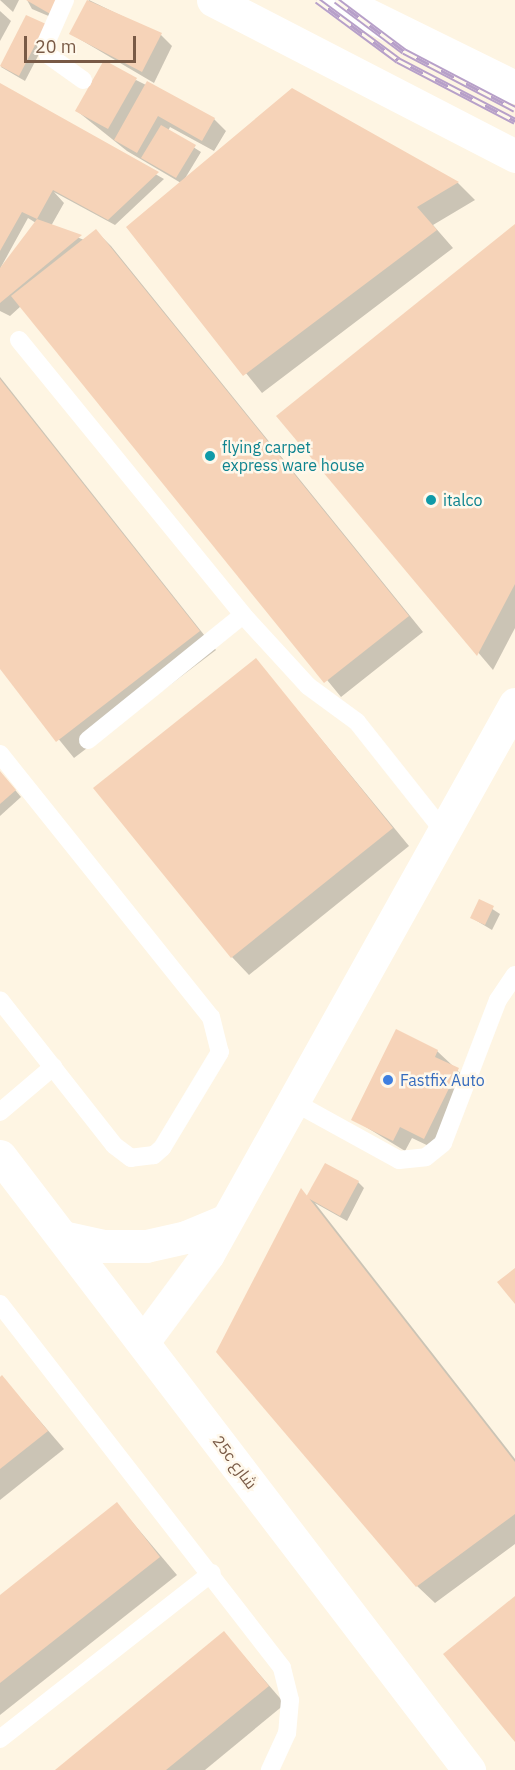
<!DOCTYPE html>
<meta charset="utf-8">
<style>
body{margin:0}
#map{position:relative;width:515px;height:1770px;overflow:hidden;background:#fef5e3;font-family:"IBM Plex Sans",Cairo,sans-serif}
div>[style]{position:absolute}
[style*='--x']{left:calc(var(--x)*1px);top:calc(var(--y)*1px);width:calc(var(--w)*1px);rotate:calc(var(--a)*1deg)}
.shadow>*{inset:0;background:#0003}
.building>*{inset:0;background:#f6d3b8}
.service>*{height:18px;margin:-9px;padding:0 9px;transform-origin:9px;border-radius:9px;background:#fff}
.tertiary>*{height:33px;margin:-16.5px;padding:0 16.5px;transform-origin:16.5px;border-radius:16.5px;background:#fff}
.rail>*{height:7px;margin-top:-3.5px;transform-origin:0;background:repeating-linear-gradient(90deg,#fff8eb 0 14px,#b7a0c9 0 28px);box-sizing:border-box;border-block:2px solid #b7a0c9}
.dots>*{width:16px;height:16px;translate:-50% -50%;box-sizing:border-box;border:3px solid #fff8eb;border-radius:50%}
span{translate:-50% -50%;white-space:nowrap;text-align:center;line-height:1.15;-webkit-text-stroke:5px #fff8eb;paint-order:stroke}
.culture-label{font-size:16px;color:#0d838f}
.left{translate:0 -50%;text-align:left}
.shop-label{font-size:16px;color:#366cbe}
.street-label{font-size:16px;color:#795a46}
.scale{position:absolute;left:24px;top:36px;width:112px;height:27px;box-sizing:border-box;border:3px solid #795a46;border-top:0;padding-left:8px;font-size:18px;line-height:21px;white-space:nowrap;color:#795a46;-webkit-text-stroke:4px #fff8eb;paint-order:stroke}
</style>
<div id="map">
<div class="shadow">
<div style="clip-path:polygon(0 0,19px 0,13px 12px)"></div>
<div style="clip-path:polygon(27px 0,68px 0,58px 20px,32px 9px)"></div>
<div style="clip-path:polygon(89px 0,161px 35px,172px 46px,154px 83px,71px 34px)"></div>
<div style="clip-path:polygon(0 11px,11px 21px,0 41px)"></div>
<div style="clip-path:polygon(27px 17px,51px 31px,25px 81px,1px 67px)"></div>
<div style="clip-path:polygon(136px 80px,214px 119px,226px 131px,214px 151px,170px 127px,168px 131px,201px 152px,184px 180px,292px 90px,458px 183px,475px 200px,433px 225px,453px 248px,262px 393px,128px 227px,181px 183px,127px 151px,77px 111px)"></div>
<div style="clip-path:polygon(evenodd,0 85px,164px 179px,115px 225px,54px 192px,64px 203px,51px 226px,84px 240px,96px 231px,111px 246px,423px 632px,341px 697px,21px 306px,10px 316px,0 311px,0 85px,28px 218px,36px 223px,3px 268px,1px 267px,28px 218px)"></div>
<div style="clip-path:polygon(515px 226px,515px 628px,493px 670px,278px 416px)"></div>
<div style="clip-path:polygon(0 377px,216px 650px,74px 758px,0 667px)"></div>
<div style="clip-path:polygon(256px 660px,409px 846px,249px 975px,232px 957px)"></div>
<div style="clip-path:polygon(0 772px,21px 797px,0 816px)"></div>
<div style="clip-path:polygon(480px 901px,500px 914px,492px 930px,472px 918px)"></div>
<div style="clip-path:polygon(437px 1051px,469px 1081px,435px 1149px,412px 1138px,405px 1151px,353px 1119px)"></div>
<div style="clip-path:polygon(358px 1182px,364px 1188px,347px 1221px,315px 1203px,515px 1459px,515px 1544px,435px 1603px,417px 1586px,308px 1197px)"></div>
<div style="clip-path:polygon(2px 1377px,64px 1449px,0 1500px,0 1379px)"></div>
<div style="clip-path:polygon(117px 1504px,177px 1575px,0 1715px,0 1597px)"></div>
<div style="clip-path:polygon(224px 1633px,285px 1704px,205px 1770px,57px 1770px)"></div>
</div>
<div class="building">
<div style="clip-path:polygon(26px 0,59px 0,52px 15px)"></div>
<div style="clip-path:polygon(87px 0,162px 33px,142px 72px,69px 34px)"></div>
<div style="clip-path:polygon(26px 15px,46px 24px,19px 76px,0 66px)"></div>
<div style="clip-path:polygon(104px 60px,137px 78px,108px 129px,75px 111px)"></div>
<div style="clip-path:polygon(147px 81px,215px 118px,202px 141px,158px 116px,137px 153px,114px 140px)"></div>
<div style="clip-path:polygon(0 83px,159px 172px,108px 220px,53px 190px,37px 219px,22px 212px,0 251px)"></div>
<div style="clip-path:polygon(292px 88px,459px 182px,417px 207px,437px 230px,243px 376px,126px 227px)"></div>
<div style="clip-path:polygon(161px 125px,196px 145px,176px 178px,141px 158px)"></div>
<div style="clip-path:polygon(37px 219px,82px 235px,0 303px,0 268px)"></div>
<div style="clip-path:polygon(515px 224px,515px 584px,477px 656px,276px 416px)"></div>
<div style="clip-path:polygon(96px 229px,409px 616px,324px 683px,11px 296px)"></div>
<div style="clip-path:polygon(0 379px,200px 631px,56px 742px,0 669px)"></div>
<div style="clip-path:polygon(256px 658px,393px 828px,231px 958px,93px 788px)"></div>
<div style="clip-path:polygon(0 771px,16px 790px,0 804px)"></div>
<div style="clip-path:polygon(479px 899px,494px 906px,485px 925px,470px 918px)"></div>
<div style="clip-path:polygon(396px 1029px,438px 1050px,435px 1057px,459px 1068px,424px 1139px,400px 1127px,393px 1141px,351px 1120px)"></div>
<div style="clip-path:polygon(325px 1163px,359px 1181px,340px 1216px,306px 1197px)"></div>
<div style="clip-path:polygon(301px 1188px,515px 1462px,515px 1514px,416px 1587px,216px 1352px)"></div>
<div style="clip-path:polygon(515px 1268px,515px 1304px,497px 1282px)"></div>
<div style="clip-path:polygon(2px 1375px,48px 1431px,0 1469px,0 1377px)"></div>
<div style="clip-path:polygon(117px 1502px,160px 1557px,0 1683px,0 1595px)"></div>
<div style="clip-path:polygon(515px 1596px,515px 1742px,443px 1654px)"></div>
<div style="clip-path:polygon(224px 1631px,269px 1686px,166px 1770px,55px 1770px)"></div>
</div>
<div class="service">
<div style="--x:65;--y:0;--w:47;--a:113.8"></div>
<div style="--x:46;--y:43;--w:12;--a:81"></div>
<div style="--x:48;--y:55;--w:43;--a:35.5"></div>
<div style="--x:19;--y:340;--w:355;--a:50.8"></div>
<div style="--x:243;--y:615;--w:96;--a:47.5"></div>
<div style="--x:308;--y:686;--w:61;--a:36.3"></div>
<div style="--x:357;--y:722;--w:142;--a:51.6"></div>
<div style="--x:88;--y:740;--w:199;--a:-38.9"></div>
<div style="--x:0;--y:754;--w:337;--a:51.3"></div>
<div style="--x:211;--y:1017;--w:36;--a:76"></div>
<div style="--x:220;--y:1052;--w:112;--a:121.1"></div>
<div style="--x:162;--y:1148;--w:11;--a:139"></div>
<div style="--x:154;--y:1155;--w:23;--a:173"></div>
<div style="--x:131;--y:1158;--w:21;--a:-143"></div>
<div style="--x:114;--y:1145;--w:184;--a:-128.2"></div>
<div style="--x:292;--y:1101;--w:122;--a:28.9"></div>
<div style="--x:399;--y:1160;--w:27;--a:-6"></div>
<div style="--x:426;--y:1157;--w:22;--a:-39"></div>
<div style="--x:443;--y:1143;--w:153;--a:-69"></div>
<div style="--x:498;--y:1000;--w:30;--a:-56"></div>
<div style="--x:0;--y:1112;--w:70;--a:-40.3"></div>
<div style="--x:0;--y:1304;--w:460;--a:52.2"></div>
<div style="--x:282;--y:1668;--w:33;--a:76"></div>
<div style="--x:290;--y:1700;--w:33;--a:95"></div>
<div style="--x:287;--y:1733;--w:41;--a:114.7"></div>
<div style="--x:0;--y:1739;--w:269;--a:-38.1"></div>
</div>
<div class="tertiary">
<div style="--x:213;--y:0;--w:340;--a:27.3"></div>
<div style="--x:338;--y:0;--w:197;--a:26.2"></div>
<div style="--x:0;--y:1156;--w:773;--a:52.63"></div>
<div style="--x:63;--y:1237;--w:42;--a:12.4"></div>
<div style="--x:104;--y:1246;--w:42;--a:0"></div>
<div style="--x:146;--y:1246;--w:41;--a:-12.7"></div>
<div style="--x:186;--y:1237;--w:41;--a:-22.8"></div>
<div style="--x:143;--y:1342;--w:109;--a:-53.5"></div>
<div style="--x:208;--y:1254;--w:630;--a:-60.83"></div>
</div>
<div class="rail">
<div style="--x:317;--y:0;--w:101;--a:36.5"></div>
<div style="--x:398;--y:60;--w:132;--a:27.5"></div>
<div style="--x:336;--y:0;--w:85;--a:36.9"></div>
<div style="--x:404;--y:51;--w:125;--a:27.6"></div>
</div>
<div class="dots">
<div style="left:210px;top:456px;background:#0f9aa8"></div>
<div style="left:431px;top:500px;background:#0f9aa8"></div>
<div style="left:388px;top:1080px;background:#3f7fe0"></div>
</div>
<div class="culture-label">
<span class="left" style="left:222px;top:456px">flying carpet<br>express ware house</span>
<span class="left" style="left:443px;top:500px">italco</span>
</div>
<div class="shop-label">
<span class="left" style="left:400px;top:1080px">Fastfix Auto</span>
</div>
<div class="street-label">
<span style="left:235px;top:1462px;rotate:53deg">25c شارع</span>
</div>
<div class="scale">20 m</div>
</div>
